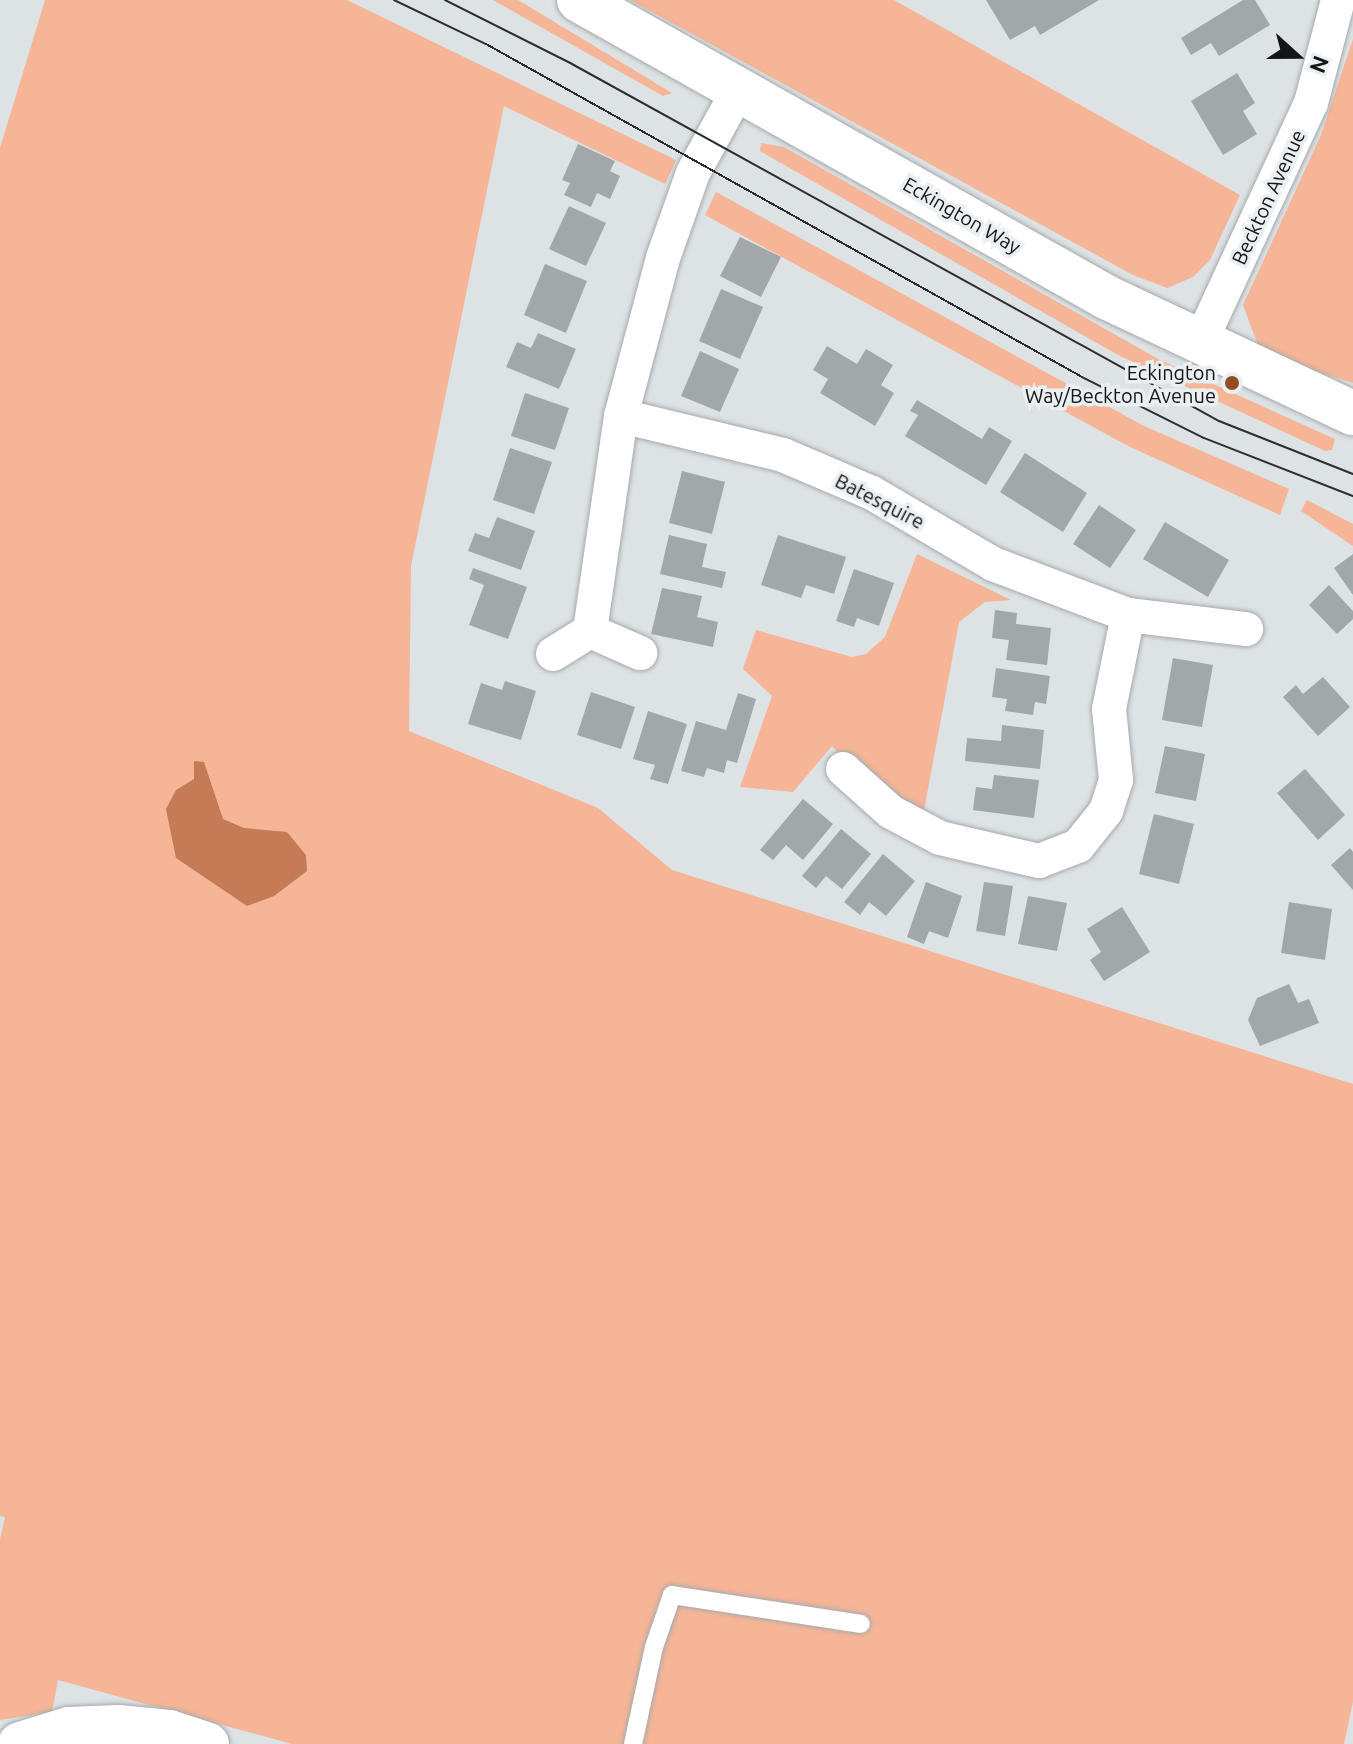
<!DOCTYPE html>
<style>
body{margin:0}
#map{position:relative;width:1353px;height:1744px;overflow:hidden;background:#dde2e5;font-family:Ubuntu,sans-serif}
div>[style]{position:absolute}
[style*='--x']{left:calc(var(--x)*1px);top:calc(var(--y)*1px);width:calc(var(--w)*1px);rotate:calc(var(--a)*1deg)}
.green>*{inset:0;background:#f5b596}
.water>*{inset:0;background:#c47b56}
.building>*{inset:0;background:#a2a7aa}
.roads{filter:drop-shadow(0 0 2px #a5aaad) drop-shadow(0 0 2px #a5aaad)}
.service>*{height:18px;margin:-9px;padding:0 9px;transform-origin:9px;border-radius:9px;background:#fff}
.minor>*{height:34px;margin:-17px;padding:0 17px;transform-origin:17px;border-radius:17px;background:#fff}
.tertiary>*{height:44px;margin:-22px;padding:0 22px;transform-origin:22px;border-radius:22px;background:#fff}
.secondary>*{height:44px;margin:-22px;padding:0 22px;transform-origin:22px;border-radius:22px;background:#fff}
.tram>*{height:2px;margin:-1px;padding:0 1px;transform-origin:1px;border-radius:1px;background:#2b2e2f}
.dots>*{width:22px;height:22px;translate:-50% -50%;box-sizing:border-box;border:4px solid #eaeff2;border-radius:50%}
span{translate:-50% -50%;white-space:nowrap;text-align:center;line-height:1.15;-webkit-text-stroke:7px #eaeff2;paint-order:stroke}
.street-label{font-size:20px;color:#131516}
.poi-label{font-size:20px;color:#131516}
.right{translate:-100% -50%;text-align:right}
.north{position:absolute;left:1257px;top:16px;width:80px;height:80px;-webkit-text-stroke:6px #eaeff2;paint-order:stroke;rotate:111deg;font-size:22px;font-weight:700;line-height:32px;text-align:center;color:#131516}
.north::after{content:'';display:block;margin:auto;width:28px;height:36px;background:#131516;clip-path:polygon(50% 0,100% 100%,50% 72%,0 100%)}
</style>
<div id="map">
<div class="green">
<div style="clip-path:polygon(45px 0,347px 0,676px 160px,665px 184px,504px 106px,411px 566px,409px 731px,598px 808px,672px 870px,1353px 1084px,1353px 1702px,1344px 1744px,292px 1744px,58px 1680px,52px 1712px,0 1720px,0 1539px,5px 1517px,0 1516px,0 148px)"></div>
<div style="clip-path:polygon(493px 0,518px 0,672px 93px,663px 96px)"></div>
<div style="clip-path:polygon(630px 0,894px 0,1240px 195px,1210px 260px,1193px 277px,1167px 288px,1133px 275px)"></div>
<div style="clip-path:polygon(1353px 39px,1353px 383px,1294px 364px,1258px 345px,1243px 305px,1321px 135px)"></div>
<div style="clip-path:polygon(761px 143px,784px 147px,1160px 360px,1335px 439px,1332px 450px,1325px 451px,1118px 355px,760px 151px)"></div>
<div style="clip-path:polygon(716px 192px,1144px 426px,1289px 489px,1280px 515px,1128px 446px,705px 215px)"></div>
<div style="clip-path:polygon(1307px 500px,1353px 524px,1353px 546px,1301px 511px)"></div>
<div style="clip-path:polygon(917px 554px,1011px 600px,985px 602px,959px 622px,923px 816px,883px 800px,832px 746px,793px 792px,740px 787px,772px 696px,743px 669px,756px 630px,852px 657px,866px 654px,885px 637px)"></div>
</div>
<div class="water">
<div style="clip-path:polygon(194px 761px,204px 762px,223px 819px,244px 828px,287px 832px,306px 855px,307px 871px,274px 896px,247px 906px,176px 858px,166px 809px,176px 790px,194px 779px)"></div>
</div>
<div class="building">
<div style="clip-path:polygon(986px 0,1099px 0,1040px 35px,1035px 26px,1010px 40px)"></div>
<div style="clip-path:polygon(1243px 0,1255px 0,1270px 25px,1219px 56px,1211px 43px,1191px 55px,1181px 38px)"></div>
<div style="clip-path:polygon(1237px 73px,1255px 103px,1243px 111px,1257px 134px,1223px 155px,1191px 101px)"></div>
<div style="clip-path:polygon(578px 144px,615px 161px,610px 171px,620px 176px,610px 199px,597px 193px,591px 207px,564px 195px,570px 183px,562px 180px)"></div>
<div style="clip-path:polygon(569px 206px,606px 223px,586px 266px,549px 249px)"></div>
<div style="clip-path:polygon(740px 237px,781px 257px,761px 297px,720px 276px)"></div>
<div style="clip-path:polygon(545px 264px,587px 281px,566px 333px,524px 315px)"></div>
<div style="clip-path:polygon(721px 289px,763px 307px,740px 359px,699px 341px)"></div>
<div style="clip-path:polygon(538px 333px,576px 349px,559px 389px,506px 367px,517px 342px,531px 348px)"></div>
<div style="clip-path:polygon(827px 346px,857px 364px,866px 349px,893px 365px,881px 385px,894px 393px,875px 426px,820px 393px,828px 379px,813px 370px)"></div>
<div style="clip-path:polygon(700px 351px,739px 369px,720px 412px,681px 396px)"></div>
<div style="clip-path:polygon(525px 393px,569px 408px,555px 450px,511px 436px)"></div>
<div style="clip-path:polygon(917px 400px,982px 439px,989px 427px,1012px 441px,986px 485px,905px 436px,918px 415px,910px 411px)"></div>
<div style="clip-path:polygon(510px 448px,552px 462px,534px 514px,493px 500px)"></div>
<div style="clip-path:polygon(1025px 453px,1087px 493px,1063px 532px,1000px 492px)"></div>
<div style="clip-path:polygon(682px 471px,725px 482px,712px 534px,669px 523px)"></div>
<div style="clip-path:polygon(1099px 505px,1136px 530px,1110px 568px,1073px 544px)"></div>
<div style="clip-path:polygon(497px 517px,535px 531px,521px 570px,468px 551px,475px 533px,489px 538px)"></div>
<div style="clip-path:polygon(1165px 522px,1229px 560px,1208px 597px,1143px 559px)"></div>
<div style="clip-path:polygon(669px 535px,707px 544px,702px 567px,726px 572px,722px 588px,660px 574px)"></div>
<div style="clip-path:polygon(778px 535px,846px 557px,834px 594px,806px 585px,801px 598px,761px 585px)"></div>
<div style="clip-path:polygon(1353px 554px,1353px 595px,1334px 568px)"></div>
<div style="clip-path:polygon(473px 568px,527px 587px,508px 639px,469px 625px,484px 585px,469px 579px)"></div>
<div style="clip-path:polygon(854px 569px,894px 583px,879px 626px,857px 618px,854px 627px,836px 621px)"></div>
<div style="clip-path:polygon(1329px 585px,1353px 611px,1353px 619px,1337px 634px,1309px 605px)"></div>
<div style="clip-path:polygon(662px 588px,702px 596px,697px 617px,718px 622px,713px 647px,651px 634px)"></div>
<div style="clip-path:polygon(995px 610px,1017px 613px,1016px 624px,1051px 628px,1047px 665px,1006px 660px,1009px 640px,992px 638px)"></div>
<div style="clip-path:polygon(1173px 658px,1213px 665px,1202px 727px,1162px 720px)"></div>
<div style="clip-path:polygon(996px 668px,1050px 676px,1046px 704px,1035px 702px,1033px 715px,1005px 711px,1007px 699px,992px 697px)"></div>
<div style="clip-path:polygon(1323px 677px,1350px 707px,1318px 736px,1283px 697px,1296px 685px,1303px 694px)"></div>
<div style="clip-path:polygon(505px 681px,536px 691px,521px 740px,468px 724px,481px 683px,502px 690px)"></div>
<div style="clip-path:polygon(591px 692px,635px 707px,621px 749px,577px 735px)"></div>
<div style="clip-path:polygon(738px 693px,756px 699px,737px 763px,727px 760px,724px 773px,707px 768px,704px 777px,681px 771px,696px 721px,726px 730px)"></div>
<div style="clip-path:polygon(648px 711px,687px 724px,668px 784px,650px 779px,655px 765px,633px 759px)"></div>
<div style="clip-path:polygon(1002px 725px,1044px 730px,1040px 769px,965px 761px,967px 738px,1001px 741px)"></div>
<div style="clip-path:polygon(1165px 746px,1205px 754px,1196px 801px,1155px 793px)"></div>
<div style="clip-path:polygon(1305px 769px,1345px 815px,1318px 840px,1277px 793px)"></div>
<div style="clip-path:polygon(994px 775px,1039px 780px,1034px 818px,973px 810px,976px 787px,992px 789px)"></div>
<div style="clip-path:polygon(803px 799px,833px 824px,803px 860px,786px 845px,773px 860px,760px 850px)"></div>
<div style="clip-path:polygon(1154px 814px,1194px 824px,1179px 884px,1139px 874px)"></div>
<div style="clip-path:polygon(841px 829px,871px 854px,842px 889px,826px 876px,816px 888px,802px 876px)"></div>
<div style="clip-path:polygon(1350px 848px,1353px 852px,1353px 890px,1331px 865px)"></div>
<div style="clip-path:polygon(883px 854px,915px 881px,886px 916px,869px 902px,860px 915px,844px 902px)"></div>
<div style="clip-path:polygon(926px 882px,962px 896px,948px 938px,929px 931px,924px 944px,907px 937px)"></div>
<div style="clip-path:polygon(984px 882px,1013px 886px,1005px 936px,976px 931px)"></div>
<div style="clip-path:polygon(1028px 896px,1067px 903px,1057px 951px,1018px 944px)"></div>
<div style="clip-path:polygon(1289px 902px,1332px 909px,1325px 960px,1281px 953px)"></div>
<div style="clip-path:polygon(1122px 907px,1150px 952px,1104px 981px,1090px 960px,1101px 952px,1087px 929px)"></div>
<div style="clip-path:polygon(1289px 984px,1298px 1003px,1309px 999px,1319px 1023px,1260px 1046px,1248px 1020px,1257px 998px)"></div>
</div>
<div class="roads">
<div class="service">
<div style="--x:633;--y:1744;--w:99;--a:-77.8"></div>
<div style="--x:654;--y:1647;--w:55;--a:-70.9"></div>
<div style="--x:672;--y:1595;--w:191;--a:8.7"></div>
</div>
<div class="minor">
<div style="--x:1200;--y:343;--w:264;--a:-65.2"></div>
<div style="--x:1311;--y:103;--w:106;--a:-75.3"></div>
<div style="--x:621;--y:416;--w:167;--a:13.5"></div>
<div style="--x:783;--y:455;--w:97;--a:23.1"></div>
<div style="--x:872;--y:493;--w:140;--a:30.4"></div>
<div style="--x:993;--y:564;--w:144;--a:20.7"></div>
<div style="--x:1128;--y:615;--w:119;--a:6.8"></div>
<div style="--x:590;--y:631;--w:217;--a:-81.8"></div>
<div style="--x:621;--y:416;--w:163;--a:-75.1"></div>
<div style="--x:663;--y:258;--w:90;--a:-70.6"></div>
<div style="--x:693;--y:173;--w:96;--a:-61.3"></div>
<div style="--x:553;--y:654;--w:44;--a:-31.9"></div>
<div style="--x:590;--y:631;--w:55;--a:23.7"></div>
<div style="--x:843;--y:769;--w:64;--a:41.9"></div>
<div style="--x:891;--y:812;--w:55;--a:28"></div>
<div style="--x:940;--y:838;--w:102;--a:13.1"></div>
<div style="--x:1039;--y:861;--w:42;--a:-21"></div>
<div style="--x:1078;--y:846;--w:45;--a:-51.3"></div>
<div style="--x:1106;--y:811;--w:33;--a:-72"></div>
<div style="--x:1116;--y:780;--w:71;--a:-95.6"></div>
<div style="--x:1109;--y:709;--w:96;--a:-78.6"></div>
</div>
<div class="tertiary">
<div style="--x:20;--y:1744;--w:51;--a:-17"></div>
<div style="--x:69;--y:1729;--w:49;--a:-2.3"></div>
<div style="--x:118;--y:1727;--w:51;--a:5.6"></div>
<div style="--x:169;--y:1732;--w:40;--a:18"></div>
</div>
<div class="secondary">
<div style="--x:579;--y:0;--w:605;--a:29.4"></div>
<div style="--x:1106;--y:297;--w:273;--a:25.2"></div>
</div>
</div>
<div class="tram">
<div style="--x:394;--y:0;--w:102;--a:25.6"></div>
<div style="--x:486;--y:44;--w:683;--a:29.19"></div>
<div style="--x:1082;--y:377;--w:136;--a:26.6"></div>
<div style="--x:1204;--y:438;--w:160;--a:21.3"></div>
<div style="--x:445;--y:0;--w:142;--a:26.7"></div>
<div style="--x:572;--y:64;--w:739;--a:28.89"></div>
<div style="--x:1219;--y:421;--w:144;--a:21.6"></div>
</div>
<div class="dots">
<div style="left:1232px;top:383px;background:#924c25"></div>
</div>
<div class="street-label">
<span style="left:1268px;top:197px;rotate:-65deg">Beckton Avenue</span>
<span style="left:962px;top:215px;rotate:30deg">Eckington Way</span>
<span style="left:880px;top:501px;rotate:27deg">Batesquire</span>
</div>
<div class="poi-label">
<span class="right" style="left:1216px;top:384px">Eckington<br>Way/Beckton Avenue</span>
</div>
<div class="north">N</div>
</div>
